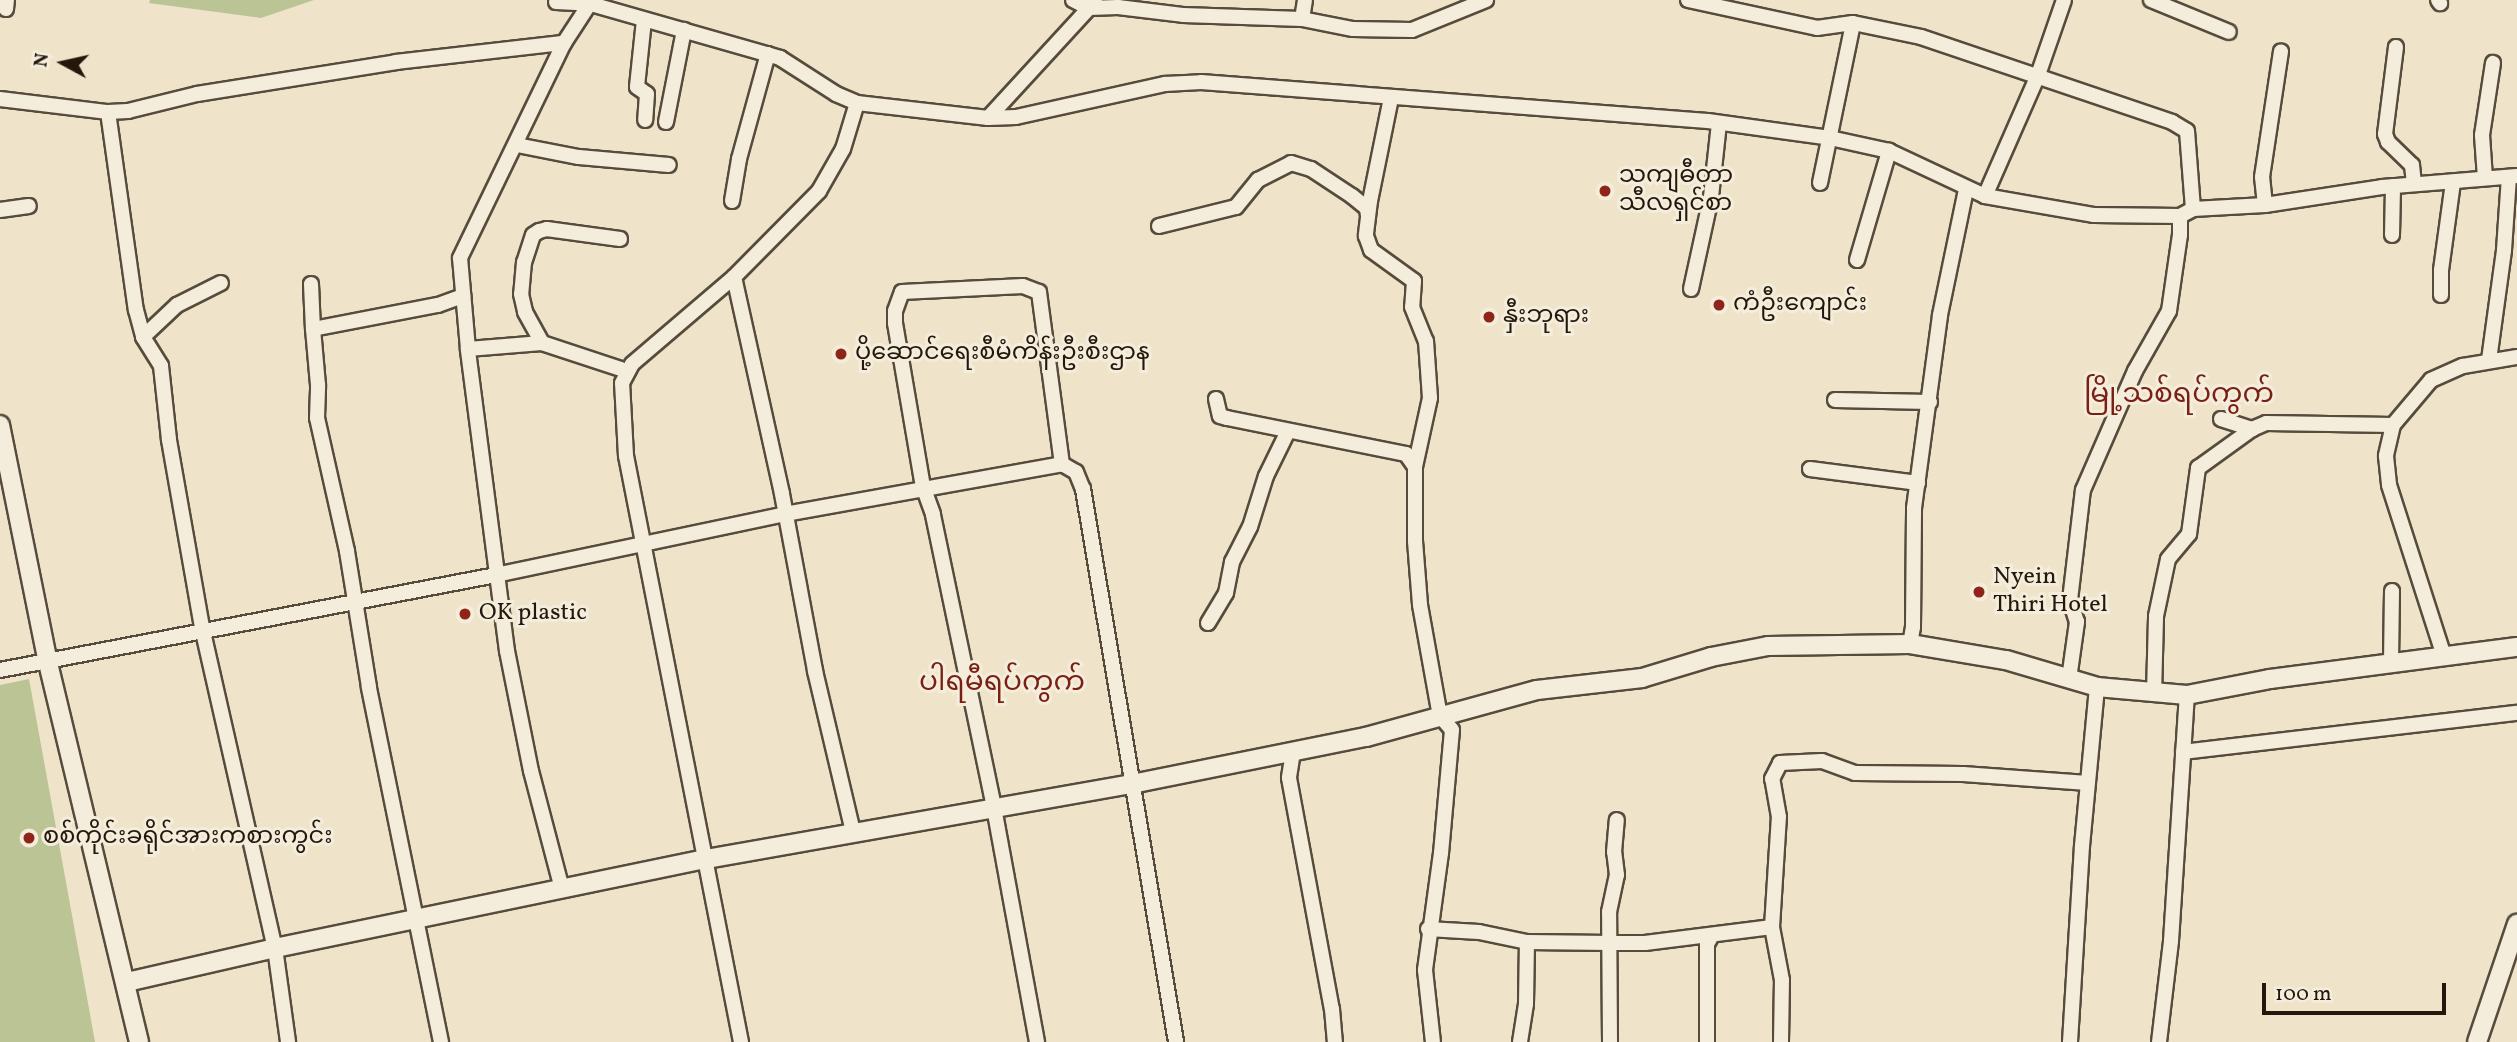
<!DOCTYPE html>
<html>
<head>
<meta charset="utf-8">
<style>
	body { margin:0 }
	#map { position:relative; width:2517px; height:1042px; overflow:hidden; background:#efe4c9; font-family:Vollkorn,"Noto Sans Myanmar",serif }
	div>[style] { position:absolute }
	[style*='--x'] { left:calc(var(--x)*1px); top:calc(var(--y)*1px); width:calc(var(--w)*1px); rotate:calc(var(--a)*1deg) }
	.green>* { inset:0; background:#bbc495 }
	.roads { filter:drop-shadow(2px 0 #574b3c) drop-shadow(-2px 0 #574b3c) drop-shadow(0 2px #574b3c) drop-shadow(0 -2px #574b3c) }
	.minor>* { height:14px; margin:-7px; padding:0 7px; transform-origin:7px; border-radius:7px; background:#f5eddc }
	.tertiary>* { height:18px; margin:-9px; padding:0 9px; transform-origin:9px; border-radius:9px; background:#f5eddc }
	.dots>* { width:19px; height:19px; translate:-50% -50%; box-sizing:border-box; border:4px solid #f5eddc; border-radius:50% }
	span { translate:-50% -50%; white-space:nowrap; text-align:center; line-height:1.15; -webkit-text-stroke:6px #f5eddc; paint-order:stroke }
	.poi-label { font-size:24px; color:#24180d }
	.left { translate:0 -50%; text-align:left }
	.quarter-label { font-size:28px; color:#7a1f14 }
	.north { position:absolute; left:28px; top:28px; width:70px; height:70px; -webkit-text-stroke:5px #f5eddc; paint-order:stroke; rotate:278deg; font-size:19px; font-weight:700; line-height:28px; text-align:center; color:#24180d }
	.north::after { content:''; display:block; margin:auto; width:24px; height:32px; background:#24180d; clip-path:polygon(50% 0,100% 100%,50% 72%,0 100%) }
	.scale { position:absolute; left:2262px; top:983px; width:184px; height:32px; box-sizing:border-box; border:4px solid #24180d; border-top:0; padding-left:9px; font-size:21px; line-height:24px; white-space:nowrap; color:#24180d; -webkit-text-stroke:5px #f5eddc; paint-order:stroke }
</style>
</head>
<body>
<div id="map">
	<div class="green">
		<i style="clip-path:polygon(150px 0,314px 0,261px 18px,149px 3px)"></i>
		<i style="clip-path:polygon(29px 679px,86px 992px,95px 1042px,0 1042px,0 685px)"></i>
	</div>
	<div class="roads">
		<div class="minor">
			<i style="--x:1073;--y:0;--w:18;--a:27"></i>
			<i style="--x:1089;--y:8;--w:9;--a:-49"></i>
			<i style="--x:1688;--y:0;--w:132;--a:12.2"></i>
			<i style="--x:1817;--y:28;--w:36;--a:-8"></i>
			<i style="--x:1853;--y:23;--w:69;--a:11.6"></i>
			<i style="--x:1921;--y:37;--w:265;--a:18.7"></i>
			<i style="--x:2172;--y:122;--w:17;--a:31"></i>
			<i style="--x:2187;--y:131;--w:78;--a:85.6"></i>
			<i style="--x:2151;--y:0;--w:84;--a:22.3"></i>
			<i style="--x:2438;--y:0;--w:4;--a:56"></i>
			<i style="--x:556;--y:2;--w:35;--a:3"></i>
			<i style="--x:591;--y:4;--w:197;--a:15.9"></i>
			<i style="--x:780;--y:58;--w:67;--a:32.7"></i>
			<i style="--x:836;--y:94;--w:23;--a:23"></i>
			<i style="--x:6;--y:9;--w:9;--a:-84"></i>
			<i style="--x:1302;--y:19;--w:19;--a:-81"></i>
			<i style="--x:644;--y:20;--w:67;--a:96"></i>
			<i style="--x:637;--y:87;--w:12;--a:35"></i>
			<i style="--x:647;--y:94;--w:26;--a:94"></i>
			<i style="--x:2396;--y:47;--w:88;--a:97.2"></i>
			<i style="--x:2385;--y:134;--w:9;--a:69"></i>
			<i style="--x:2388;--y:142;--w:33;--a:44"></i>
			<i style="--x:2412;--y:165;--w:19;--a:84"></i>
			<i style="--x:1391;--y:98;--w:105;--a:101.5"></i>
			<i style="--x:1370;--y:201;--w:35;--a:97"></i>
			<i style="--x:1366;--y:236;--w:15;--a:70"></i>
			<i style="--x:1371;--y:250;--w:53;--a:35.8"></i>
			<i style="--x:1414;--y:281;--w:26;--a:94"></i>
			<i style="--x:1412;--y:307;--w:37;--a:68"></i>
			<i style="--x:1426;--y:341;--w:57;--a:86"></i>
			<i style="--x:1430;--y:398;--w:71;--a:102.3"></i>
			<i style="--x:1415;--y:467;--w:74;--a:90"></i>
			<i style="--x:1415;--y:541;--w:64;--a:85.5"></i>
			<i style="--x:1420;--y:605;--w:113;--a:79.8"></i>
			<i style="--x:1440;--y:716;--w:18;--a:49"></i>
			<i style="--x:1452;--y:730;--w:123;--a:95.1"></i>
			<i style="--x:1441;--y:853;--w:118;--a:97.8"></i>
			<i style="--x:1425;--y:970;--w:72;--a:83.7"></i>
			<i style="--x:0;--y:99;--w:109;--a:6.9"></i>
			<i style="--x:108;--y:112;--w:20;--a:-3"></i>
			<i style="--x:128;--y:111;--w:71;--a:-13.8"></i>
			<i style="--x:197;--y:94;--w:202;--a:-9.1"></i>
			<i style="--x:396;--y:62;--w:169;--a:-6.5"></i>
			<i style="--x:108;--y:112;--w:200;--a:82"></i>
			<i style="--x:136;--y:310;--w:28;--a:75"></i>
			<i style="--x:143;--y:337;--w:34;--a:58"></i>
			<i style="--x:161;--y:366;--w:74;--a:83.8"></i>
			<i style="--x:169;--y:440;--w:195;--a:80"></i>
			<i style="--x:203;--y:632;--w:324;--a:77.2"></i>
			<i style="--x:275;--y:948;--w:95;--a:82.1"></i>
			<i style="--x:988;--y:118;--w:149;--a:-47.4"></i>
			<i style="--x:1089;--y:8;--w:29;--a:-2"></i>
			<i style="--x:1118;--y:7;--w:65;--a:7"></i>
			<i style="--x:1183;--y:15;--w:119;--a:1.9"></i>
			<i style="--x:1302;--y:19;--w:52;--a:11.1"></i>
			<i style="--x:1353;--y:29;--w:59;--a:1"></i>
			<i style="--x:1412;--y:30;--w:80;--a:-22.1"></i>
			<i style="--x:666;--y:122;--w:94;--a:-78.9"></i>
			<i style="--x:517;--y:145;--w:63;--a:11"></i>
			<i style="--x:579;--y:157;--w:90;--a:5.1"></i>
			<i style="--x:2485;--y:178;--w:43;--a:-94"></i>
			<i style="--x:2482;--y:135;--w:73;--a:-81.3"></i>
			<i style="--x:1820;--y:183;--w:163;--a:-78.3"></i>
			<i style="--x:1985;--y:196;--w:132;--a:-66.3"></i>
			<i style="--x:2038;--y:75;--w:79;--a:-70.9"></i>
			<i style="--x:732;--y:201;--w:43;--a:-80.5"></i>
			<i style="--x:739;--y:159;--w:109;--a:-74.6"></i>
			<i style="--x:2265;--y:205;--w:28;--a:-96"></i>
			<i style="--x:2262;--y:177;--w:127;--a:-81.4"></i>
			<i style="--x:0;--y:210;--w:29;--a:-8"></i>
			<i style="--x:1159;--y:226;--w:79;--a:-13.9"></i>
			<i style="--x:1236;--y:207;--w:35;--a:-51"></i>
			<i style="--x:1258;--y:180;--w:37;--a:-27"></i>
			<i style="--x:1291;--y:163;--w:21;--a:17"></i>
			<i style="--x:1311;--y:169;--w:49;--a:33.4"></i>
			<i style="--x:1352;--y:196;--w:19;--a:39"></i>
			<i style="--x:1367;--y:208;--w:8;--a:83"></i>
			<i style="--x:2392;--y:235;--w:49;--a:-88.8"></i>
			<i style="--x:620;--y:239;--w:74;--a:-172.2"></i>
			<i style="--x:547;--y:229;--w:8;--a:166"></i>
			<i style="--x:539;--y:231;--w:7;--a:146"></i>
			<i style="--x:533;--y:235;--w:28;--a:108"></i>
			<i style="--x:524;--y:262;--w:32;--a:95"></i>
			<i style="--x:521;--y:294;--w:18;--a:77"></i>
			<i style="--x:525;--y:312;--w:35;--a:61"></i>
			<i style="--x:542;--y:343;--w:89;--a:18.2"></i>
			<i style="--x:1857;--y:260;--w:114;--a:-73.6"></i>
			<i style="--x:734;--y:277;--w:222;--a:77.5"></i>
			<i style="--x:782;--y:494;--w:180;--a:79.4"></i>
			<i style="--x:815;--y:671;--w:165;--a:76.7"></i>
			<i style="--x:311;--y:284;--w:45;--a:87.5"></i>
			<i style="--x:1691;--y:289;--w:94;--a:-77.7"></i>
			<i style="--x:1711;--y:197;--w:74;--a:-83.8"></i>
			<i style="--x:2441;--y:295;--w:25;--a:-90"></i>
			<i style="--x:2441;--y:270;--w:89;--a:-82.2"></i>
			<i style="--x:143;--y:337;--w:47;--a:-43.3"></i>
			<i style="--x:177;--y:305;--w:49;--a:-26.6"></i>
			<i style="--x:468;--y:349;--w:74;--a:-4.6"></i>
			<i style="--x:2489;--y:360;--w:111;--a:-82.2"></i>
			<i style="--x:2504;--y:250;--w:73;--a:-86.1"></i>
			<i style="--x:1216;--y:399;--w:17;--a:77"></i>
			<i style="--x:1220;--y:416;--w:7;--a:16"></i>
			<i style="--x:1227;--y:418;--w:183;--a:11.4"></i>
			<i style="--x:1406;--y:454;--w:16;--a:55"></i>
			<i style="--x:1835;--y:400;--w:95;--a:1.2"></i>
			<i style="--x:2221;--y:419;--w:33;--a:18"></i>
			<i style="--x:2393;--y:425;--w:32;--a:103"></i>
			<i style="--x:2386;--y:456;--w:29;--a:84"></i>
			<i style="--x:2389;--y:485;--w:180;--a:72.2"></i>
			<i style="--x:1810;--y:469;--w:109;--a:7.4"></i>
			<i style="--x:1208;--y:623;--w:35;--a:-59"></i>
			<i style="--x:1226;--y:593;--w:32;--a:-79"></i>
			<i style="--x:1232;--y:562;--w:39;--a:-63"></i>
			<i style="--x:1250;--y:527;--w:53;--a:-72.6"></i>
			<i style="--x:1266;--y:476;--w:50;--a:-63.9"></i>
			<i style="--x:1910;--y:644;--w:17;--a:-80"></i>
			<i style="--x:1913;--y:627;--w:119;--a:-89.5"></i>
			<i style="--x:1914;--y:508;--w:195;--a:-82.3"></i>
			<i style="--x:1940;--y:315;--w:128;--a:-78.3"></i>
			<i style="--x:2391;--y:663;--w:72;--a:-89.2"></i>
			<i style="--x:0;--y:670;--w:505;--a:-10.84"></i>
			<i style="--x:496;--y:575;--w:295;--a:-11.9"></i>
			<i style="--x:785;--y:514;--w:281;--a:-10.2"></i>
			<i style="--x:1062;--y:464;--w:16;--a:30"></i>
			<i style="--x:1076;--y:472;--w:18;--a:68"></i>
			<i style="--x:1083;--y:489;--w:561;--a:80.45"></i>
			<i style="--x:2069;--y:679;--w:58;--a:-82"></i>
			<i style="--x:2077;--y:622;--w:23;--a:-108"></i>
			<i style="--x:2070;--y:600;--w:111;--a:-83.3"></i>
			<i style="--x:2083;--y:490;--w:130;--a:-66.4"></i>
			<i style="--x:2135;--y:371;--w:69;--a:-60.5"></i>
			<i style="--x:2169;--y:311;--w:77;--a:-81.8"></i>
			<i style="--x:2180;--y:235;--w:19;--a:-90"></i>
			<i style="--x:2154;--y:694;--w:78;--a:-88.5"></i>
			<i style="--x:2156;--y:616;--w:58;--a:-78.1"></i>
			<i style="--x:2168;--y:559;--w:33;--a:-50"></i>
			<i style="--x:2189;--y:534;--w:67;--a:-82.2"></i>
			<i style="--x:2198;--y:468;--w:67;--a:-35.8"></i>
			<i style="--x:2252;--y:429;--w:15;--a:-23"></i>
			<i style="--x:2266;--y:423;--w:127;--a:0.9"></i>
			<i style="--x:2393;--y:425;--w:59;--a:-49.8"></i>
			<i style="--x:2431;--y:380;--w:35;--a:-24"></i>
			<i style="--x:2463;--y:366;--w:55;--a:-9.5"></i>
			<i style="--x:1293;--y:752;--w:26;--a:99"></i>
			<i style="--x:1289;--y:778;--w:235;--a:79.5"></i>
			<i style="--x:1332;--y:1009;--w:33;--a:85"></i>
			<i style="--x:2183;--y:752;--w:336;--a:-6.7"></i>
			<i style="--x:562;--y:889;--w:122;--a:-104.7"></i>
			<i style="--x:531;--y:771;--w:122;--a:-101.3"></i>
			<i style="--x:507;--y:651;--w:305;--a:-97.4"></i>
			<i style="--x:468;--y:349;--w:91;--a:-95"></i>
			<i style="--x:460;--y:258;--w:239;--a:-64.2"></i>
			<i style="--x:564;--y:43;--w:51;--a:-56.9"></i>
			<i style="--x:1428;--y:929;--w:51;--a:3.4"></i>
			<i style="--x:1479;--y:932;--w:49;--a:11.8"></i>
			<i style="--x:1527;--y:942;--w:84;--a:0.7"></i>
			<i style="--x:1611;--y:943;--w:34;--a:0"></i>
			<i style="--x:1645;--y:943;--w:128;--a:-7.2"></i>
			<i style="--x:441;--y:1042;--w:362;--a:-101.5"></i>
			<i style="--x:369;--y:687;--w:138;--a:-99.2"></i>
			<i style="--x:347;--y:551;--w:136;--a:-102.7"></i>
			<i style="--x:317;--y:418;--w:33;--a:-88"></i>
			<i style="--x:318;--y:385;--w:56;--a:-95.1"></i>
			<i style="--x:313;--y:329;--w:127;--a:-10.9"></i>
			<i style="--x:438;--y:305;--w:27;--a:-20"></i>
			<i style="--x:741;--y:1042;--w:597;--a:-101.1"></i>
			<i style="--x:626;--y:456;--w:73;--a:-93.1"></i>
			<i style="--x:622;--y:383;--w:21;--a:-62"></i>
			<i style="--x:632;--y:364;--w:134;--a:-40.5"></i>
			<i style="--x:734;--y:277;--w:121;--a:-45.3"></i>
			<i style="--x:819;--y:191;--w:48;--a:-60.3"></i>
			<i style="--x:843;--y:149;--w:48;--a:-73.1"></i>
			<i style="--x:857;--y:103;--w:132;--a:6.5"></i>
			<i style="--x:988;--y:118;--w:28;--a:-2"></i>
			<i style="--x:1016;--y:117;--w:153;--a:-12.5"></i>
			<i style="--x:1165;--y:84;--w:36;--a:-3"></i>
			<i style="--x:1201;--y:82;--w:508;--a:4.4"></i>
			<i style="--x:1708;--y:121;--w:123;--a:7.9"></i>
			<i style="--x:1830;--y:138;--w:60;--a:12.4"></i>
			<i style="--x:1889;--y:151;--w:106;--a:25.1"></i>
			<i style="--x:1985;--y:196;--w:111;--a:9.9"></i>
			<i style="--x:2094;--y:215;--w:86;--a:0.7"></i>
			<i style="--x:2180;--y:216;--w:15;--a:-28"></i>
			<i style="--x:2193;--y:209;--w:72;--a:-3.2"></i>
			<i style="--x:2265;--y:205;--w:118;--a:-8.7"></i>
			<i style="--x:2382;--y:187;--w:135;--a:-4.7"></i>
			<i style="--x:1037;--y:1042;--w:239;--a:-100.4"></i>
			<i style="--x:994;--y:807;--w:299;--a:-101.8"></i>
			<i style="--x:933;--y:514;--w:29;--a:-110"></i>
			<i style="--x:923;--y:487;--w:166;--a:-99.7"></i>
			<i style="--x:895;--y:323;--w:12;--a:-90"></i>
			<i style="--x:895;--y:311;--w:20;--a:-70"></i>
			<i style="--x:902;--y:292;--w:121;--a:-2.8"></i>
			<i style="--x:1023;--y:286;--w:17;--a:21"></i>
			<i style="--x:1039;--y:292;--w:174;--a:82.4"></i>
			<i style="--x:1520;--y:1042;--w:38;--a:-81"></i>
			<i style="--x:1526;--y:1004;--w:62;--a:-89.1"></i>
			<i style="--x:1610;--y:1042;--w:130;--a:-90.4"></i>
			<i style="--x:1609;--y:912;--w:38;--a:-78"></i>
			<i style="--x:1617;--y:875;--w:23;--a:-97"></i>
			<i style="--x:1614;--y:852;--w:32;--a:-85"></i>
			<i style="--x:1707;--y:1042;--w:98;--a:-90"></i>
			<i style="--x:1707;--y:944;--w:10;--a:-61"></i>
			<i style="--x:1781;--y:1042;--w:62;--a:-89.1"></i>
			<i style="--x:1782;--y:980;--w:54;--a:-100.7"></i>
			<i style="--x:1772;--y:927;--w:110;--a:-86.4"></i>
			<i style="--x:1779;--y:817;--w:39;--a:-100"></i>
			<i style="--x:1772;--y:779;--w:18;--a:-63"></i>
			<i style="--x:1780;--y:763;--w:42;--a:-2.7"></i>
			<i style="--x:1822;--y:761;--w:35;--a:20"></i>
			<i style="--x:1855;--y:773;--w:108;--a:0.5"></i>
			<i style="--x:1963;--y:774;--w:125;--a:4.1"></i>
			<i style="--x:2070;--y:1042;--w:196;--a:-86.5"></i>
			<i style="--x:2082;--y:846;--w:160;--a:-84.6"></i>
			<i style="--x:2159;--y:1042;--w:102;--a:-83.2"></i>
			<i style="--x:2171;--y:941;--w:247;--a:-86.3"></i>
		</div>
		<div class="tertiary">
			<i style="--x:0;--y:425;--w:243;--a:78.6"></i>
			<i style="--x:48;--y:663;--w:390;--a:76.5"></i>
			<i style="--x:127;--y:982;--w:152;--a:-12.9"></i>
			<i style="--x:275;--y:948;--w:440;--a:-11.7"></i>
			<i style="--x:706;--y:859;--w:433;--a:-10"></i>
			<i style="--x:1132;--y:784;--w:239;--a:-11.4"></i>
			<i style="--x:1366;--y:737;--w:177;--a:-15.4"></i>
			<i style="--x:1537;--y:690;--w:106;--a:-6.5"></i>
			<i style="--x:1642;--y:678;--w:72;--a:-16.9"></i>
			<i style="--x:1711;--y:657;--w:58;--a:-10.9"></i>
			<i style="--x:1768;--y:646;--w:142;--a:-0.8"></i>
			<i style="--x:1910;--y:644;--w:97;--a:9.5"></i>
			<i style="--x:2006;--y:660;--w:95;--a:16.5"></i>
			<i style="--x:2097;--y:687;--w:90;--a:5.1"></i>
			<i style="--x:2187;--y:695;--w:85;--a:-10.9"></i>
			<i style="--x:2270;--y:679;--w:249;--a:-7.4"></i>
			<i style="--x:2477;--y:1042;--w:125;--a:-71.3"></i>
		</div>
	</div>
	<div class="dots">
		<i style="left:1605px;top:191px;background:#8f2418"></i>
		<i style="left:1719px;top:305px;background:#8f2418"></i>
		<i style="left:1489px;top:317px;background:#8f2418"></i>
		<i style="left:841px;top:354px;background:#8f2418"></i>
		<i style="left:1979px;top:592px;background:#8f2418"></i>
		<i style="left:465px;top:614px;background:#8f2418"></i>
		<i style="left:29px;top:838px;background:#8f2418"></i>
	</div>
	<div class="poi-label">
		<span class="left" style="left:1619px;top:191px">သကျဓီတာ<br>သီလရှင်စာ</span>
		<span class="left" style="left:1733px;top:305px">ကံဦးကျောင်း</span>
		<span class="left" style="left:1503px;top:317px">နှီးဘုရား</span>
		<span class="left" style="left:855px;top:354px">ပို့ဆောင်ရေးစီမံကိန်းဦးစီးဌာန</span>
		<span class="left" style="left:1993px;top:592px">Nyein<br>Thiri Hotel</span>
		<span class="left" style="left:479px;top:614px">OK plastic</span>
		<span class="left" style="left:43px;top:838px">စစ်ကိုင်းခရိုင်အားကစားကွင်း</span>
	</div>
	<div class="quarter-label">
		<span style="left:2179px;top:395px">မြို့သစ်ရပ်ကွက်</span>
		<span style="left:1002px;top:683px">ပါရမီရပ်ကွက်</span>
	</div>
	<div class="north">N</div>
	<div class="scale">100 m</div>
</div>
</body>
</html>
